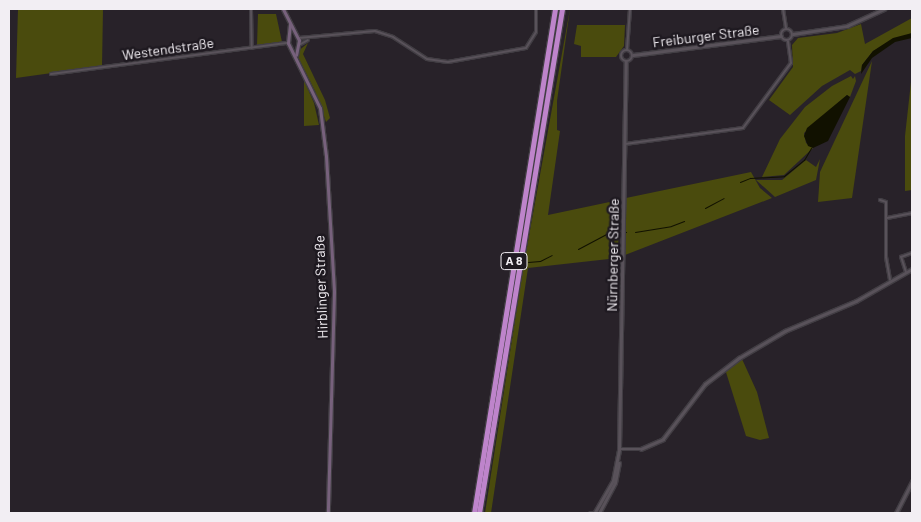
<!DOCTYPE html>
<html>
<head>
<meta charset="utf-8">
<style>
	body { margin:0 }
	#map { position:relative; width:921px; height:522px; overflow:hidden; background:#282229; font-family:Barlow,sans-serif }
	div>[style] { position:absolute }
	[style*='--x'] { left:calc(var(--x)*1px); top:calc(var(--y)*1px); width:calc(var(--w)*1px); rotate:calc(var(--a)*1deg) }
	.green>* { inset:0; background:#4a4b0d }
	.water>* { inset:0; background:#110 }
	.stream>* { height:1px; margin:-0.5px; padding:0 0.5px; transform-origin:0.5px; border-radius:0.5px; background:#110 }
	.roads { filter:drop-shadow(1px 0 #423e44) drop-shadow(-1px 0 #423e44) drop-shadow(0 1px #423e44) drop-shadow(0 -1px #423e44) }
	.minor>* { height:2px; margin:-1px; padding:0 1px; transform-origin:1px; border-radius:1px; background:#59525a }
	.tertiary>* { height:2.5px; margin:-1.25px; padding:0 1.25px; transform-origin:1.25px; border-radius:1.25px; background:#59525a }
	.tertiary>.ring { margin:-1.25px; padding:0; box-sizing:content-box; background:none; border:2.5px solid #59525a; border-radius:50% }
	.secondary>* { height:3px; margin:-1.5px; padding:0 1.5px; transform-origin:1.5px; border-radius:1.5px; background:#77617c }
	.motorway>* { height:5px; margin:-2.5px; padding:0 2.5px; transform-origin:2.5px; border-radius:2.5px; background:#be84cb }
	span { translate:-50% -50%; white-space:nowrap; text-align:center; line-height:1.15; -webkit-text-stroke:5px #1e1920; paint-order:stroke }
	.shield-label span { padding:1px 4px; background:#1e1920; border:1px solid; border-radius:4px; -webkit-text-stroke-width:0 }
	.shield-label { font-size:12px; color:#f2eef3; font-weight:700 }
	.street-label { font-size:14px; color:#f2eef3 }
	.frame { position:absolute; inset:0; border:10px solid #f2eef3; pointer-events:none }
</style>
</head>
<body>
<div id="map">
	<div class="green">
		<i style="clip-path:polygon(18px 9px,103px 9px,102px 66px,16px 78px)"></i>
		<i style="clip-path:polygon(570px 9px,557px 101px,557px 130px,560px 131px,548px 215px,619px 200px,618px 258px,528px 268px,491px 513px,485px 513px,523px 269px)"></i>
		<i style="clip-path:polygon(258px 14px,276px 14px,282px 42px,257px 45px)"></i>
		<i style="clip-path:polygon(912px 18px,912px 33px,873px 51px,862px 65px,861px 71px,855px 74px,850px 70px,822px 86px,790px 115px,769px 100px,793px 67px,792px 45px,798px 38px,837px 33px,861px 24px,865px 44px)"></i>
		<i style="clip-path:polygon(577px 25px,625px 25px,624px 46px,616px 57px,581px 57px,581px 46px,574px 44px)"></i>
		<i style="clip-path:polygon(308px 43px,303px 54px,325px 100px,330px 118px,326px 122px,315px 91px,298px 57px,297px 52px)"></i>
		<i style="clip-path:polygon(872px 61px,852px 198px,818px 202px,820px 172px)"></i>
		<i style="clip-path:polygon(851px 76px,853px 79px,855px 76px,856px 81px,850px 97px,847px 95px,804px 133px,806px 143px,813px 148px,784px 175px,762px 177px,780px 139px,805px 107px,832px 86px)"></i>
		<i style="clip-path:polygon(304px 80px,314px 103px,319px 125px,304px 126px)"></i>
		<i style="clip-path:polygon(911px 82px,912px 190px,905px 191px,905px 136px)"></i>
		<i style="clip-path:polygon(820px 159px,816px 180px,775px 197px,756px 180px,782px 180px,806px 160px,816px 167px)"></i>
		<i style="clip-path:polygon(751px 172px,760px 188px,772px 198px,625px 255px,626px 198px)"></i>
		<i style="clip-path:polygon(742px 359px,757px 392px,769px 438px,760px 440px,746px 436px,725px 369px)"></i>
	</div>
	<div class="water">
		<i style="clip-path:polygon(912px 33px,912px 38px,895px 42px,872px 58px,861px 74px,862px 65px,873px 51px,893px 38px)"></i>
		<i style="clip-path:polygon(847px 95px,850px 97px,828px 141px,813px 148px,808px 146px,804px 136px,807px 128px)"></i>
	</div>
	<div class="stream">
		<i style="--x:740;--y:182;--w:11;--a:-22"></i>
		<i style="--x:750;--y:178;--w:34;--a:-3"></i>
		<i style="--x:784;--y:176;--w:26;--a:-39"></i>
		<i style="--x:804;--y:160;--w:14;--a:-60"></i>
		<i style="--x:705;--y:208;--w:21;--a:-28"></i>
		<i style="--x:618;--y:232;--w:8;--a:0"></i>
		<i style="--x:635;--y:232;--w:36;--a:-9"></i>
		<i style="--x:671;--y:226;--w:14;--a:-21"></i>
		<i style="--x:578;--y:249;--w:32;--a:-28"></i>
		<i style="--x:528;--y:262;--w:12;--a:-5"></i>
		<i style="--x:540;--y:261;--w:13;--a:-27"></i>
	</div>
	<div class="roads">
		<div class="minor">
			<i style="--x:251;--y:9;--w:39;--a:89"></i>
			<i style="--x:783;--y:9;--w:20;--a:81"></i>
			<i style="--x:299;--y:38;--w:76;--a:-5.3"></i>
			<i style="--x:375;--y:31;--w:19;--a:18"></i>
			<i style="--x:393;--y:37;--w:40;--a:32.9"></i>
			<i style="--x:427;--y:59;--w:21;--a:8"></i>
			<i style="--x:448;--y:62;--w:79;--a:-10.2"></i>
			<i style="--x:526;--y:48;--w:19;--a:-58"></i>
			<i style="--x:536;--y:32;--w:23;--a:-90"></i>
			<i style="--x:299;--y:45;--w:10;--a:-29"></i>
			<i style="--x:627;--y:50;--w:41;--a:-85.8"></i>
			<i style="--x:51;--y:74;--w:239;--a:-7.5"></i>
			<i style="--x:625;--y:144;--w:119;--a:-7.7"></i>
			<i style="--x:743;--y:128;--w:81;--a:-53.6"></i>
			<i style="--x:791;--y:63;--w:22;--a:-98"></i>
			<i style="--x:880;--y:200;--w:6;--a:18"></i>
			<i style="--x:886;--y:202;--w:55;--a:90"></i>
			<i style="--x:886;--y:257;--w:23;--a:80"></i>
			<i style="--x:887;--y:218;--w:25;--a:-11"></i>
			<i style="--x:906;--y:272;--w:16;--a:-108"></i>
			<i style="--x:901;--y:257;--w:12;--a:-20"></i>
		</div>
		<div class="tertiary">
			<i class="ring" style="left:781px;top:29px;width:9.5px;height:9.5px"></i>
			<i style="--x:793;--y:34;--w:55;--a:-8.4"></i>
			<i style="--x:847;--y:26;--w:41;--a:-24.7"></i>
			<i class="ring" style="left:621px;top:50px;width:9.5px;height:9.5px"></i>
			<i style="--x:633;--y:55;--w:149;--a:-7.3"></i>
			<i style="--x:619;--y:449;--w:22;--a:0"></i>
			<i style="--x:641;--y:449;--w:24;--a:-24"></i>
			<i style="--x:663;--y:439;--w:69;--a:-52.6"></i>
			<i style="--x:705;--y:384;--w:43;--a:-37.4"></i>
			<i style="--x:739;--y:358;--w:53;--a:-30.4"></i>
			<i style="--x:785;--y:331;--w:77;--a:-22.9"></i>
			<i style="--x:856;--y:301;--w:64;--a:-29.7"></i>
			<i style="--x:595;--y:512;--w:36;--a:-60"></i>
			<i style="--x:613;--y:481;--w:33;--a:-79"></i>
			<i style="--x:619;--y:449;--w:387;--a:-89"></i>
			<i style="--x:599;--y:513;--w:34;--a:-62"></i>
			<i style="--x:615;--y:483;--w:20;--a:-79"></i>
			<i style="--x:896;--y:513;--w:36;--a:-63"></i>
		</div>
		<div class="secondary">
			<i style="--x:283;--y:9;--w:35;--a:63"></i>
			<i style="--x:299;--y:40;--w:15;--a:101"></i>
			<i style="--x:290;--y:24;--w:19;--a:96"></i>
			<i style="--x:288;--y:43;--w:72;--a:63.8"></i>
			<i style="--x:320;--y:108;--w:48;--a:82.9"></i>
			<i style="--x:326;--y:156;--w:136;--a:86.6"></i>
			<i style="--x:334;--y:292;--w:221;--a:91.6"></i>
			<i style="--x:590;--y:513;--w:7;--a:0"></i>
		</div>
		<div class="motorway">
			<i style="--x:474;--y:513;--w:510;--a:-80.87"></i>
			<i style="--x:479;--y:513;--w:511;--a:-80.65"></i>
		</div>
	</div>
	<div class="shield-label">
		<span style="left:514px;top:261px">A 8</span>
	</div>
	<div class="street-label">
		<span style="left:706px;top:36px;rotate:-7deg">Freiburger Straße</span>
		<span style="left:168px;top:49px;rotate:-8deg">Westendstraße</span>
		<span style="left:613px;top:255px;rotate:-89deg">Nürnberger Straße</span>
		<span style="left:321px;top:287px;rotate:-92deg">Hirblinger Straße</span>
	</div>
	<div class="frame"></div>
</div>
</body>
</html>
